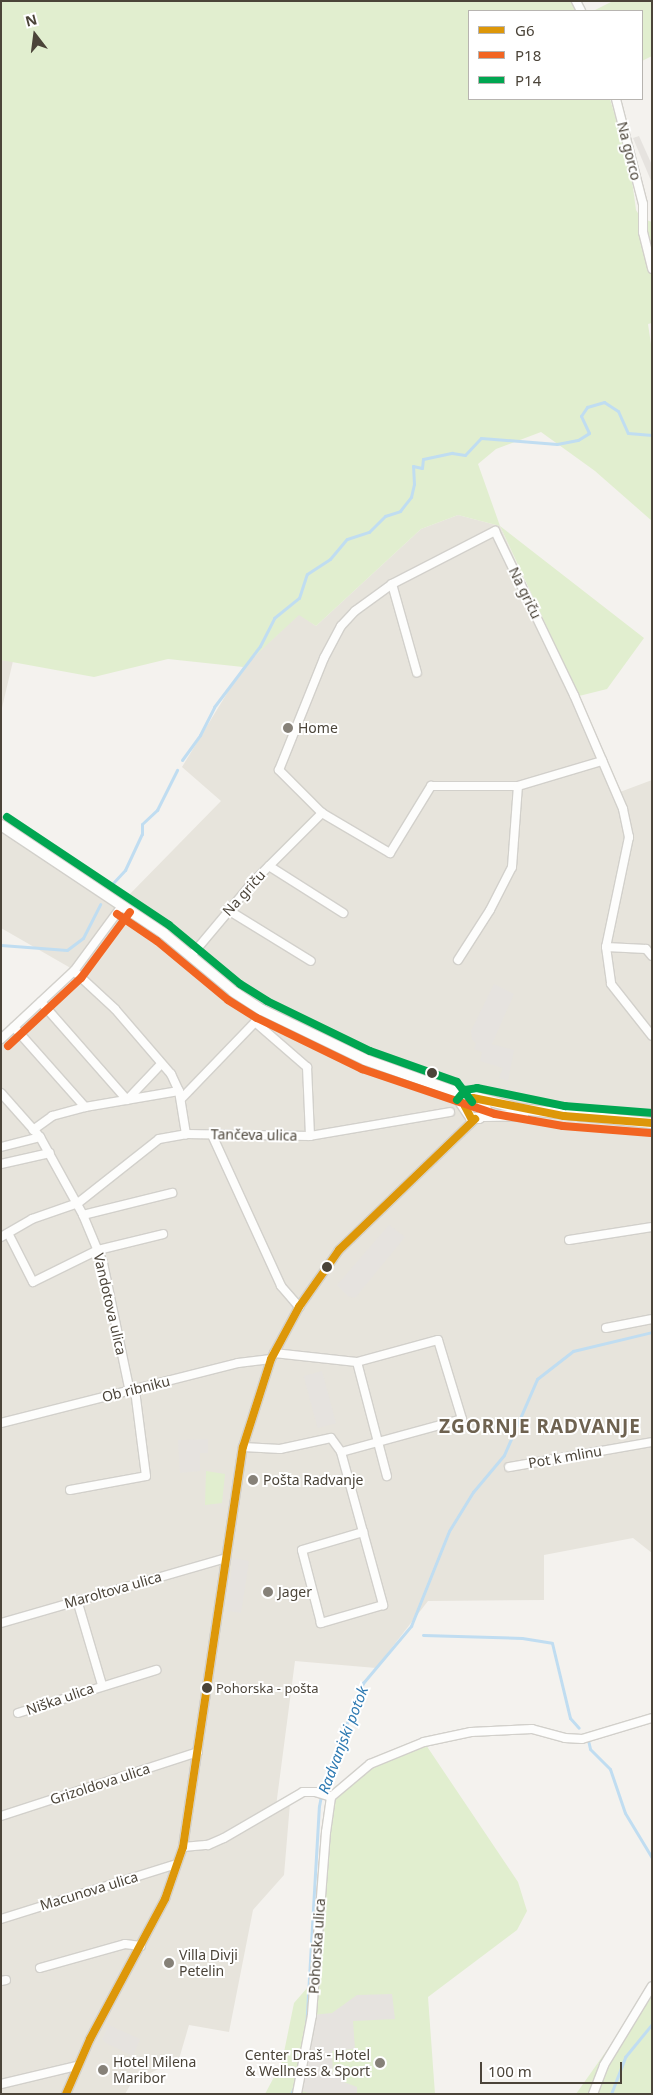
<!DOCTYPE html>
<html>
<head>
<meta charset="utf-8">
<style>
	body { margin:0 }
	#map { position:relative; width:653px; height:2095px; overflow:hidden; background:#f4f2ee; font-family:"Noto Sans",sans-serif }
	div>[style] { position:absolute }
	[style*='--x'] { left:calc(var(--x)*1px); top:calc(var(--y)*1px); width:calc(var(--w)*1px); rotate:calc(var(--a)*1deg) }
	.residential>* { inset:0; background:#e7e4dc }
	.green>* { inset:0; background:#e1eecf }
	.parking>* { inset:0; background:#e6e3df; transform-origin:0 0 }
	.stream>* { height:3px; margin:-1.5px; padding:0 1.5px; transform-origin:1.5px; border-radius:1.5px; background:#c0ddf1 }
	.roads { filter:drop-shadow(1px 0 #d2d0cb) drop-shadow(-1px 0 #d2d0cb) drop-shadow(0 1px #d2d0cb) drop-shadow(0 -1px #d2d0cb) }
	.minor>* { height:8px; margin:-4px; padding:0 4px; transform-origin:4px; border-radius:4px; background:#fdfdfc }
	.tertiary>* { height:10px; margin:-5px; padding:0 5px; transform-origin:5px; border-radius:5px; background:#fdfdfc }
	.bus-1>* { height:8px; margin:-4px; padding:0 4px; transform-origin:4px; border-radius:4px; background:#dd9709 }
	.bus-2>* { height:8px; margin:-4px; padding:0 4px; transform-origin:4px; border-radius:4px; background:#f26522 }
	.bus-3>* { height:8px; margin:-4px; padding:0 4px; transform-origin:4px; border-radius:4px; background:#00a651 }
	.dots>* { width:14px; height:14px; translate:-50% -50%; box-sizing:border-box; border:2px solid #fff; border-radius:50% }
	span { translate:-50% -50%; white-space:nowrap; text-align:center; line-height:1.15; -webkit-text-stroke:4px #fff; paint-order:stroke }
	.bus-label { font-size:13px; color:#4b4439 }
	.left { translate:0 -50%; text-align:left }
	.street-label { font-size:14px; color:#4b4439 }
	.poi-label { font-size:14px; color:#4b4439 }
	.right { translate:-100% -50%; text-align:right }
	.water-label { font-size:15px; color:#2e7ab2; font-style:italic }
	.district-label { font-size:19px; color:#6e6250; font-weight:700; letter-spacing:1px }
	.frame { position:absolute; inset:0; border:2px solid #4b4439; pointer-events:none }
	.legend { position:absolute; left:468px; top:10px; width:175px; height:90px; box-sizing:border-box; background:#fff; border:1px solid #b7b4b0; margin:0; padding:6px 9px; list-style:none; font-size:15px; color:#4b4439 }
	.legend li { display:flex; align-items:center; gap:10px; height:25px }
	.legend b { width:25px; border:1px solid #b7b4b0 }
	.north { position:absolute; left:10px; top:10px; width:50px; height:50px; -webkit-text-stroke:4px #fff; paint-order:stroke; rotate:345deg; font-size:14px; font-weight:700; line-height:20px; text-align:center; color:#4b4439 }
	.north::after { content:''; display:block; margin:auto; width:18px; height:22px; background:#4b4439; clip-path:polygon(50% 0,100% 100%,50% 72%,0 100%) }
	.scale { position:absolute; left:480px; top:2062px; width:142px; height:22px; box-sizing:border-box; border:2px solid #4b4439; border-top:0; padding-left:6px; font-size:15px; line-height:18px; white-space:nowrap; color:#4b4439; -webkit-text-stroke:4px #fff; paint-order:stroke }
</style>
</head>
<body>
<div id="map">
	<div class="residential">
		<i style="clip-path:polygon(458px 515px,500px 526px,620px 792px,652px 780px,652px 1553px,633px 1538px,544px 1555px,544px 1600px,428px 1601px,376px 1668px,295px 1661px,275px 1814px,290px 1803px,284px 1875px,253px 1910px,229px 2032px,189px 2025px,179px 2059px,132px 2082px,125px 2094px,1px 2094px,1px 1038px,81px 974px,1px 928px,1px 815px,126px 898px,221px 801px,182px 767px,243px 667px,299px 614px,316px 626px,421px 529px)"></i>
		<i style="clip-path:polygon(1px 660px,13px 661px,1px 712px)"></i>
	</div>
	<div class="green">
		<i style="clip-path:polygon(1px 1px,571px 1px,575px 11px,469px 11px,469px 99px,610px 99px,630px 166px,636px 210px,641px 218px,652px 222px,652px 323px,648px 324px,652px 351px,652px 521px,595px 471px,541px 432px,496px 449px,478px 464px,500px 526px,644px 638px,607px 689px,579px 696px,500px 526px,458px 515px,421px 529px,316px 626px,299px 615px,243px 667px,168px 659px,94px 677px,1px 660px)"></i>
		<i style="clip-path:polygon(613px 1px,652px 1px,652px 56px,642px 61px,642px 11px,593px 11px)"></i>
		<i style="clip-path:polygon(206px 1471px,225px 1474px,222px 1503px,205px 1505px)"></i>
		<i style="clip-path:polygon(424px 1742px,518px 1882px,527px 1911px,517px 1930px,428px 1997px,435px 2094px,265px 2094px,282px 2062px,294px 2003px,321px 1972px,331px 1797px,370px 1764px)"></i>
		<i style="clip-path:polygon(652px 1986px,652px 2094px,576px 2094px)"></i>
	</div>
	<div class="parking">
		<i style="clip-path:polygon(639px 136px,652px 165px,652px 183px,633px 138px)"></i>
		<i style="clip-path:polygon(494px 984px,514px 994px,492px 1044px,514px 1050px,508px 1081px,499px 1078px,503px 1068px,480px 1061px,482px 1052px,474px 1049px,476px 1044px,472px 1039px,471px 1031px)"></i>
		<i style="clip-path:polygon(389px 1225px,405px 1237px,355px 1298px,348px 1296px,337px 1285px)"></i>
		<i style="left:322px;top:1371px;width:54px;height:19px;rotate:75deg"></i>
		<i style="clip-path:polygon(208px 1439px,208px 1453px,200px 1453px,200px 1471px,180px 1473px,178px 1440px)"></i>
		<i style="clip-path:polygon(233px 1558px,249px 1561px,241px 1613px,229px 1611px,227px 1605px)"></i>
		<i style="clip-path:polygon(392px 1994px,395px 2019px,353px 2021px,355px 2049px,332px 2051px,333px 2075px,342px 2074px,344px 2082px,357px 2087px,357px 2093px,401px 2094px,311px 2094px,299px 2090px,312px 2015px,332px 2013px,357px 1995px)"></i>
		<i style="clip-path:polygon(109px 2025px,140px 2039px,133px 2056px,106px 2043px,102px 2039px)"></i>
	</div>
	<div class="stream">
		<i style="--x:182;--y:760;--w:31;--a:-54"></i>
		<i style="--x:200;--y:735;--w:31;--a:-63"></i>
		<i style="--x:214;--y:707;--w:76;--a:-53"></i>
		<i style="--x:260;--y:646;--w:31;--a:-63"></i>
		<i style="--x:274;--y:618;--w:32;--a:-39"></i>
		<i style="--x:299;--y:598;--w:25;--a:-72"></i>
		<i style="--x:307;--y:574;--w:27;--a:-33"></i>
		<i style="--x:330;--y:559;--w:26;--a:-50"></i>
		<i style="--x:347;--y:539;--w:23;--a:-18"></i>
		<i style="--x:369;--y:532;--w:23;--a:-45"></i>
		<i style="--x:385;--y:516;--w:16;--a:-18"></i>
		<i style="--x:400;--y:511;--w:18;--a:-52"></i>
		<i style="--x:411;--y:497;--w:13;--a:-77"></i>
		<i style="--x:414;--y:484;--w:18;--a:-93"></i>
		<i style="--x:413;--y:466;--w:9;--a:13"></i>
		<i style="--x:422;--y:468;--w:9;--a:-84"></i>
		<i style="--x:423;--y:459;--w:30;--a:-12"></i>
		<i style="--x:452;--y:453;--w:13;--a:9"></i>
		<i style="--x:465;--y:455;--w:23;--a:-47"></i>
		<i style="--x:481;--y:438;--w:76;--a:4.5"></i>
		<i style="--x:557;--y:444;--w:21;--a:-11"></i>
		<i style="--x:578;--y:440;--w:13;--a:-32"></i>
		<i style="--x:589;--y:433;--w:19;--a:-115"></i>
		<i style="--x:581;--y:416;--w:11;--a:-56"></i>
		<i style="--x:587;--y:407;--w:18;--a:-16"></i>
		<i style="--x:604;--y:402;--w:17;--a:33"></i>
		<i style="--x:618;--y:411;--w:24;--a:66"></i>
		<i style="--x:628;--y:433;--w:24;--a:5"></i>
		<i style="--x:113;--y:883;--w:18;--a:-47"></i>
		<i style="--x:125;--y:870;--w:40;--a:-65"></i>
		<i style="--x:142;--y:834;--w:10;--a:-90"></i>
		<i style="--x:142;--y:824;--w:21;--a:-43"></i>
		<i style="--x:157;--y:810;--w:45;--a:-63.4"></i>
		<i style="--x:1;--y:945;--w:66;--a:4.3"></i>
		<i style="--x:67;--y:950;--w:20;--a:-37"></i>
		<i style="--x:83;--y:938;--w:38;--a:-63"></i>
		<i style="--x:423;--y:1635;--w:99;--a:1.7"></i>
		<i style="--x:522;--y:1638;--w:30;--a:9"></i>
		<i style="--x:552;--y:1643;--w:77;--a:76.5"></i>
		<i style="--x:570;--y:1718;--w:13;--a:48"></i>
		<i style="--x:588;--y:1740;--w:9;--a:77"></i>
		<i style="--x:590;--y:1749;--w:28;--a:45"></i>
		<i style="--x:610;--y:1769;--w:46;--a:71.2"></i>
		<i style="--x:625;--y:1813;--w:52;--a:59"></i>
		<i style="--x:306;--y:2030;--w:224;--a:-86.7"></i>
		<i style="--x:319;--y:1806;--w:26;--a:-79"></i>
		<i style="--x:324;--y:1780;--w:105;--a:-68.1"></i>
		<i style="--x:363;--y:1683;--w:75;--a:-49.9"></i>
		<i style="--x:411;--y:1626;--w:102;--a:-68.2"></i>
		<i style="--x:449;--y:1531;--w:46;--a:-58.4"></i>
		<i style="--x:473;--y:1492;--w:48;--a:-50"></i>
		<i style="--x:504;--y:1455;--w:83;--a:-66.5"></i>
		<i style="--x:537;--y:1379;--w:46;--a:-37.9"></i>
		<i style="--x:573;--y:1351;--w:81;--a:-13.5"></i>
		<i style="--x:291;--y:2094;--w:12;--a:-66"></i>
		<i style="--x:611;--y:2094;--w:40;--a:-69"></i>
		<i style="--x:625;--y:2057;--w:43;--a:-50.7"></i>
	</div>
	<div class="roads">
		<div class="minor">
			<i style="--x:576;--y:1;--w:11;--a:63"></i>
			<i style="--x:616;--y:99;--w:108;--a:75.6"></i>
			<i style="--x:643;--y:204;--w:28;--a:90"></i>
			<i style="--x:643;--y:232;--w:38;--a:76"></i>
			<i style="--x:392;--y:584;--w:92;--a:74.3"></i>
			<i style="--x:322;--y:813;--w:79;--a:30.5"></i>
			<i style="--x:390;--y:853;--w:79;--a:-58.5"></i>
			<i style="--x:431;--y:786;--w:87;--a:0"></i>
			<i style="--x:518;--y:786;--w:88;--a:-16.6"></i>
			<i style="--x:269;--y:866;--w:88;--a:32.4"></i>
			<i style="--x:228;--y:910;--w:97;--a:31.6"></i>
			<i style="--x:606;--y:947;--w:40;--a:2.9"></i>
			<i style="--x:646;--y:949;--w:9;--a:49"></i>
			<i style="--x:191;--y:956;--w:97;--a:-50"></i>
			<i style="--x:253;--y:882;--w:98;--a:-45"></i>
			<i style="--x:322;--y:813;--w:61;--a:-135"></i>
			<i style="--x:279;--y:770;--w:121;--a:-68.1"></i>
			<i style="--x:324;--y:658;--w:36;--a:-62"></i>
			<i style="--x:341;--y:626;--w:21;--a:-47"></i>
			<i style="--x:355;--y:611;--w:46;--a:-36.1"></i>
			<i style="--x:392;--y:584;--w:116;--a:-27.2"></i>
			<i style="--x:495;--y:531;--w:182;--a:64.3"></i>
			<i style="--x:574;--y:695;--w:124;--a:66.7"></i>
			<i style="--x:623;--y:809;--w:29;--a:78"></i>
			<i style="--x:629;--y:837;--w:112;--a:101.8"></i>
			<i style="--x:606;--y:947;--w:37;--a:82"></i>
			<i style="--x:611;--y:984;--w:66;--a:51.7"></i>
			<i style="--x:458;--y:960;--w:59;--a:-57.4"></i>
			<i style="--x:490;--y:910;--w:48;--a:-62.9"></i>
			<i style="--x:512;--y:867;--w:81;--a:-85.8"></i>
			<i style="--x:74;--y:971;--w:56;--a:42.8"></i>
			<i style="--x:115;--y:1009;--w:86;--a:49.3"></i>
			<i style="--x:171;--y:1074;--w:19;--a:65"></i>
			<i style="--x:179;--y:1091;--w:44;--a:80.8"></i>
			<i style="--x:41;--y:1002;--w:130;--a:48.7"></i>
			<i style="--x:127;--y:1100;--w:50;--a:-46.6"></i>
			<i style="--x:14;--y:1027;--w:107;--a:48.4"></i>
			<i style="--x:1;--y:1039;--w:100;--a:-43"></i>
			<i style="--x:74;--y:971;--w:81;--a:-53.6"></i>
			<i style="--x:1;--y:1093;--w:59;--a:48.4"></i>
			<i style="--x:40;--y:1137;--w:89;--a:61.1"></i>
			<i style="--x:83;--y:1215;--w:52;--a:67.4"></i>
			<i style="--x:103;--y:1263;--w:132;--a:78.2"></i>
			<i style="--x:181;--y:1099;--w:107;--a:-46.1"></i>
			<i style="--x:255;--y:1022;--w:69;--a:40.9"></i>
			<i style="--x:307;--y:1067;--w:69;--a:87.5"></i>
			<i style="--x:33;--y:1130;--w:24;--a:-36"></i>
			<i style="--x:52;--y:1116;--w:34;--a:-15"></i>
			<i style="--x:85;--y:1107;--w:95;--a:-9.7"></i>
			<i style="--x:212;--y:1135;--w:166;--a:65.4"></i>
			<i style="--x:281;--y:1286;--w:28;--a:49"></i>
			<i style="--x:1;--y:1147;--w:40;--a:-14.4"></i>
			<i style="--x:1;--y:1164;--w:50;--a:-12.7"></i>
			<i style="--x:83;--y:1215;--w:92;--a:-13.9"></i>
			<i style="--x:8;--y:1233;--w:55;--a:63"></i>
			<i style="--x:33;--y:1282;--w:72;--a:-26.2"></i>
			<i style="--x:98;--y:1250;--w:67;--a:-13.8"></i>
			<i style="--x:1;--y:1237;--w:36;--a:-30"></i>
			<i style="--x:32;--y:1219;--w:49;--a:-19.2"></i>
			<i style="--x:78;--y:1203;--w:103;--a:-38.3"></i>
			<i style="--x:159;--y:1139;--w:27;--a:-10"></i>
			<i style="--x:186;--y:1134;--w:124;--a:0.9"></i>
			<i style="--x:310;--y:1136;--w:142;--a:-9.7"></i>
			<i style="--x:569;--y:1240;--w:84;--a:-8.9"></i>
			<i style="--x:606;--y:1328;--w:47;--a:-11.1"></i>
			<i style="--x:274;--y:1353;--w:83;--a:6.2"></i>
			<i style="--x:357;--y:1362;--w:84;--a:-15.2"></i>
			<i style="--x:438;--y:1340;--w:83;--a:73.1"></i>
			<i style="--x:462;--y:1419;--w:125;--a:164.7"></i>
			<i style="--x:357;--y:1362;--w:118;--a:75.3"></i>
			<i style="--x:1;--y:1423;--w:244;--a:-14.2"></i>
			<i style="--x:238;--y:1363;--w:33;--a:-7"></i>
			<i style="--x:243;--y:1447;--w:37;--a:3"></i>
			<i style="--x:280;--y:1449;--w:52;--a:-12.2"></i>
			<i style="--x:331;--y:1438;--w:17;--a:54"></i>
			<i style="--x:341;--y:1452;--w:159;--a:74.6"></i>
			<i style="--x:383;--y:1605;--w:65;--a:163.8"></i>
			<i style="--x:321;--y:1623;--w:75;--a:-104.6"></i>
			<i style="--x:302;--y:1550;--w:64;--a:-16.4"></i>
			<i style="--x:509;--y:1467;--w:145;--a:-9.9"></i>
			<i style="--x:70;--y:1490;--w:77;--a:-10.4"></i>
			<i style="--x:146;--y:1476;--w:87;--a:-97.3"></i>
			<i style="--x:77;--y:1600;--w:89;--a:73.6"></i>
			<i style="--x:1;--y:1623;--w:234;--a:-16.1"></i>
			<i style="--x:18;--y:1713;--w:145;--a:-17.3"></i>
			<i style="--x:331;--y:1797;--w:51;--a:-40.2"></i>
			<i style="--x:370;--y:1764;--w:58;--a:-22.2"></i>
			<i style="--x:424;--y:1742;--w:48;--a:-12"></i>
			<i style="--x:471;--y:1732;--w:61;--a:-2.8"></i>
			<i style="--x:532;--y:1729;--w:34;--a:15"></i>
			<i style="--x:565;--y:1738;--w:17;--a:3"></i>
			<i style="--x:582;--y:1739;--w:73;--a:-16.7"></i>
			<i style="--x:1;--y:1816;--w:207;--a:-18"></i>
			<i style="--x:183;--y:1847;--w:25;--a:-5"></i>
			<i style="--x:208;--y:1845;--w:17;--a:-24"></i>
			<i style="--x:224;--y:1838;--w:91;--a:-30.2"></i>
			<i style="--x:303;--y:1792;--w:12;--a:0"></i>
			<i style="--x:315;--y:1792;--w:17;--a:17"></i>
			<i style="--x:331;--y:1797;--w:35;--a:98"></i>
			<i style="--x:326;--y:1832;--w:184;--a:94.4"></i>
			<i style="--x:312;--y:2015;--w:80;--a:100.8"></i>
			<i style="--x:1;--y:1919;--w:184;--a:-17.4"></i>
			<i style="--x:40;--y:1968;--w:88;--a:-15.8"></i>
			<i style="--x:125;--y:1944;--w:16;--a:7"></i>
			<i style="--x:1;--y:1981;--w:5;--a:-11"></i>
			<i style="--x:1;--y:2084;--w:77;--a:-13.5"></i>
			<i style="--x:66;--y:2094;--w:60;--a:-66.4"></i>
			<i style="--x:90;--y:2039;--w:159;--a:-61.8"></i>
			<i style="--x:165;--y:1899;--w:55;--a:-70.9"></i>
			<i style="--x:183;--y:1847;--w:404;--a:-81.5"></i>
			<i style="--x:243;--y:1447;--w:92;--a:-72.3"></i>
			<i style="--x:271;--y:1359;--w:59;--a:-61.7"></i>
			<i style="--x:299;--y:1307;--w:70;--a:-54.9"></i>
			<i style="--x:339;--y:1250;--w:189;--a:-43.9"></i>
			<i style="--x:593;--y:2094;--w:31;--a:-69"></i>
			<i style="--x:604;--y:2065;--w:92;--a:-58.7"></i>
		</div>
		<div class="tertiary">
			<i style="--x:1;--y:825;--w:195;--a:33.7"></i>
			<i style="--x:163;--y:933;--w:92;--a:39.7"></i>
			<i style="--x:234;--y:992;--w:33;--a:33"></i>
			<i style="--x:262;--y:1010;--w:115;--a:25.7"></i>
			<i style="--x:366;--y:1060;--w:92;--a:19.6"></i>
			<i style="--x:453;--y:1091;--w:32;--a:56"></i>
			<i style="--x:471;--y:1118;--w:8;--a:0"></i>
			<i style="--x:479;--y:1118;--w:10;--a:-37"></i>
			<i style="--x:487;--y:1112;--w:13;--a:-113"></i>
			<i style="--x:453;--y:1091;--w:69;--a:15"></i>
			<i style="--x:520;--y:1109;--w:133;--a:6.1"></i>
			<i style="--x:484;--y:1116;--w:39;--a:-1"></i>
		</div>
	</div>
	<div class="bus-1">
		<i style="--x:471;--y:1118;--w:13;--a:-117"></i>
		<i style="--x:465;--y:1106;--w:11;--a:-45"></i>
		<i style="--x:473;--y:1098;--w:93;--a:11.2"></i>
		<i style="--x:564;--y:1116;--w:88;--a:4.5"></i>
		<i style="--x:66;--y:2094;--w:60;--a:-66.4"></i>
		<i style="--x:90;--y:2039;--w:159;--a:-61.8"></i>
		<i style="--x:165;--y:1899;--w:55;--a:-70.9"></i>
		<i style="--x:183;--y:1847;--w:404;--a:-81.5"></i>
		<i style="--x:243;--y:1447;--w:92;--a:-72.3"></i>
		<i style="--x:271;--y:1359;--w:59;--a:-61.7"></i>
		<i style="--x:299;--y:1307;--w:70;--a:-54.9"></i>
		<i style="--x:339;--y:1250;--w:189;--a:-43.9"></i>
	</div>
	<div class="bus-2">
		<i style="--x:117;--y:914;--w:48;--a:34"></i>
		<i style="--x:157;--y:941;--w:92;--a:39.7"></i>
		<i style="--x:228;--y:1000;--w:34;--a:32"></i>
		<i style="--x:257;--y:1018;--w:117;--a:25.9"></i>
		<i style="--x:362;--y:1069;--w:140;--a:18.7"></i>
		<i style="--x:495;--y:1114;--w:69;--a:10"></i>
		<i style="--x:563;--y:1126;--w:88;--a:4.5"></i>
		<i style="--x:8;--y:1046;--w:100;--a:-43"></i>
		<i style="--x:81;--y:978;--w:82;--a:-53.4"></i>
	</div>
	<div class="bus-3">
		<i style="--x:7;--y:817;--w:195;--a:33.7"></i>
		<i style="--x:169;--y:925;--w:92;--a:39.7"></i>
		<i style="--x:240;--y:984;--w:32;--a:32"></i>
		<i style="--x:267;--y:1001;--w:114;--a:25.9"></i>
		<i style="--x:370;--y:1051;--w:92;--a:19.6"></i>
		<i style="--x:457;--y:1082;--w:25;--a:53"></i>
		<i style="--x:457;--y:1100;--w:13;--a:-51"></i>
		<i style="--x:465;--y:1090;--w:12;--a:-9"></i>
		<i style="--x:477;--y:1088;--w:90;--a:11.6"></i>
		<i style="--x:565;--y:1106;--w:87;--a:4.6"></i>
	</div>
	<div class="dots">
		<i style="left:288px;top:728px;background:#868178"></i>
		<i style="left:432px;top:1073px;background:#4b4439"></i>
		<i style="left:327px;top:1267px;background:#4b4439"></i>
		<i style="left:253px;top:1480px;background:#868178"></i>
		<i style="left:268px;top:1592px;background:#868178"></i>
		<i style="left:207px;top:1688px;background:#4b4439"></i>
		<i style="left:169px;top:1963px;background:#868178"></i>
		<i style="left:380px;top:2063px;background:#868178"></i>
		<i style="left:103px;top:2070px;background:#868178"></i>
	</div>
	<div class="bus-label">
		<span class="left" style="left:216px;top:1688px">Pohorska - pošta</span>
	</div>
	<div class="street-label">
		<span style="left:629px;top:151px;rotate:76deg">Na gorco</span>
		<span style="left:525px;top:593px;rotate:64deg">Na griču</span>
		<span style="left:244px;top:893px;rotate:-48deg">Na griču</span>
		<span style="left:254px;top:1135px;rotate:1deg">Tančeva ulica</span>
		<span style="left:110px;top:1304px;rotate:77deg">Vandotova ulica</span>
		<span style="left:136px;top:1389px;rotate:-14deg">Ob ribniku</span>
		<span style="left:565px;top:1457px;rotate:-10deg">Pot k mlinu</span>
		<span style="left:113px;top:1590px;rotate:-16deg">Maroltova ulica</span>
		<span style="left:60px;top:1699px;rotate:-19deg">Niška ulica</span>
		<span style="left:100px;top:1784px;rotate:-18deg">Grizoldova ulica</span>
		<span style="left:89px;top:1891px;rotate:-17deg">Macunova ulica</span>
		<span style="left:317px;top:1946px;rotate:-86deg">Pohorska ulica</span>
	</div>
	<div class="poi-label">
		<span class="left" style="left:298px;top:728px">Home</span>
		<span class="left" style="left:263px;top:1480px">Pošta Radvanje</span>
		<span class="left" style="left:278px;top:1592px">Jager</span>
		<span class="left" style="left:179px;top:1963px">Villa Divji<br>Petelin</span>
		<span class="right" style="left:370px;top:2063px">Center Draš - Hotel<br>&amp; Wellness &amp; Sport</span>
		<span class="left" style="left:113px;top:2070px">Hotel Milena<br>Maribor</span>
	</div>
	<div class="water-label">
		<span style="left:343px;top:1740px;rotate:-69deg">Radvanjski potok</span>
	</div>
	<div class="district-label">
		<span style="left:540px;top:1427px">ZGORNJE RADVANJE</span>
	</div>
	<div class="frame"></div>
	<ul class="legend">
	<li><b style="height:6px;background:#dd9709"></b>G6</li>
	<li><b style="height:6px;background:#f26522"></b>P18</li>
	<li><b style="height:6px;background:#00a651"></b>P14</li>
	</ul>
	<div class="north">N</div>
	<div class="scale">100 m</div>
</div>
</body>
</html>
